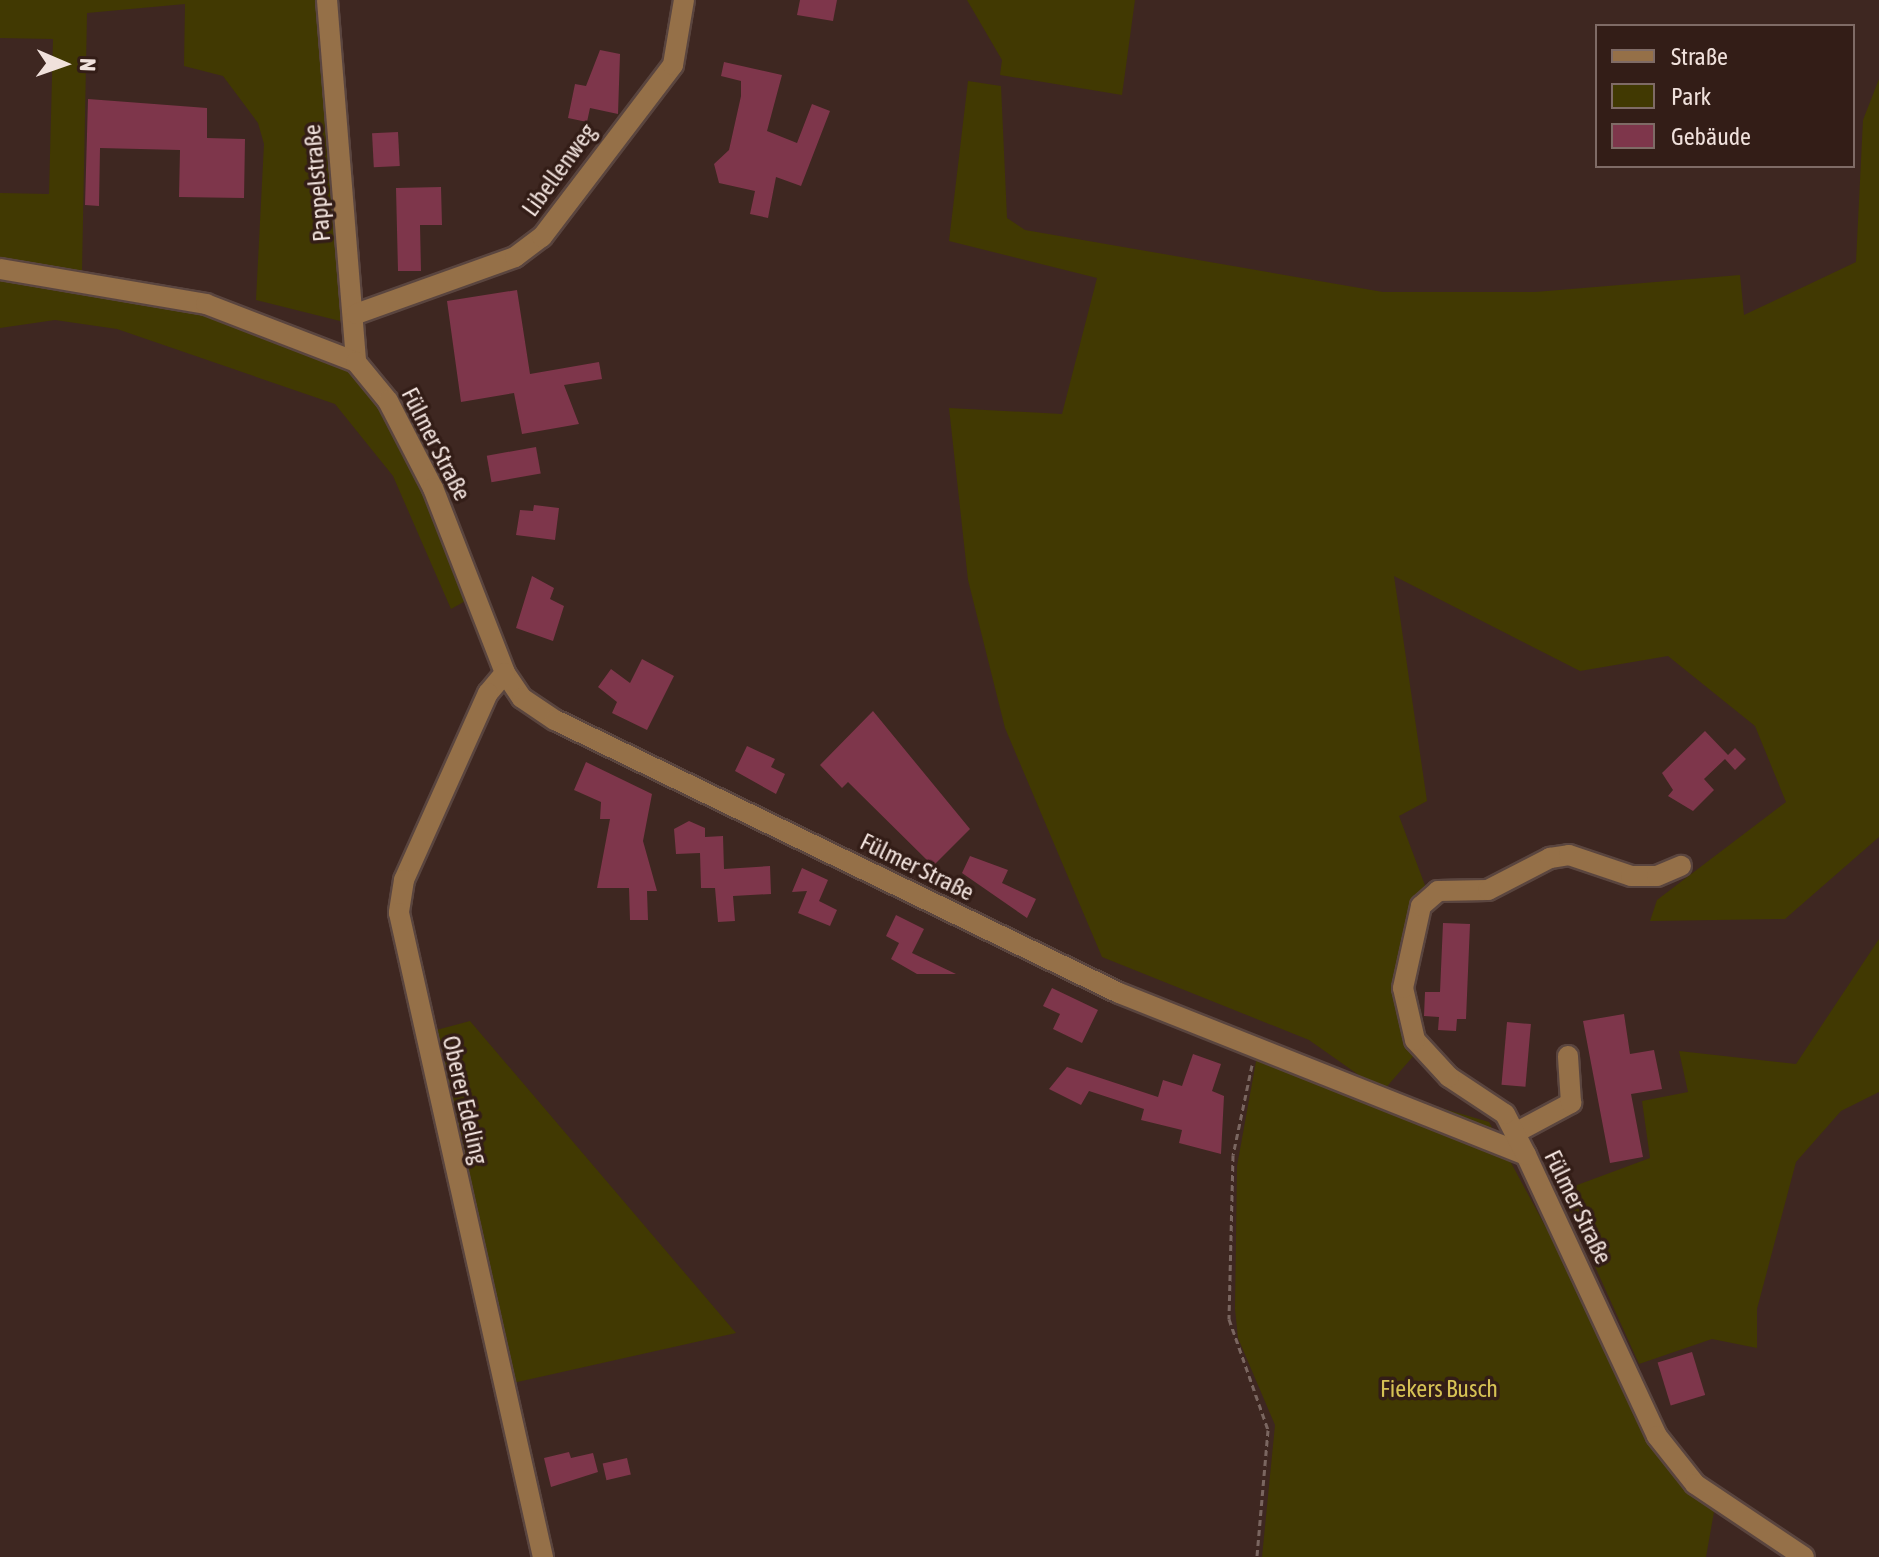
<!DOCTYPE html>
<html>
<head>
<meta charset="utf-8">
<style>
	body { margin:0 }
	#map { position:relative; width:1879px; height:1557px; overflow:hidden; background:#3e2721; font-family:"Asap Condensed",sans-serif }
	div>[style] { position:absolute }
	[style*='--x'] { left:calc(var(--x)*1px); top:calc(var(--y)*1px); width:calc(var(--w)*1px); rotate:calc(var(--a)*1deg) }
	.green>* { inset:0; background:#413902 }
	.building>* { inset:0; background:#7e364b; transform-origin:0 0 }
	.path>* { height:3px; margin-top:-1.5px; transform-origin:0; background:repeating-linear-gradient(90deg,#7a6660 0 6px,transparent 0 10px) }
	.roads { filter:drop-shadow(2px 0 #5a453f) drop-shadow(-2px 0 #5a453f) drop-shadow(0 2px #5a453f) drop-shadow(0 -2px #5a453f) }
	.minor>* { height:20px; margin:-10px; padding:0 10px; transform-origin:10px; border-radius:10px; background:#957048 }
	span { translate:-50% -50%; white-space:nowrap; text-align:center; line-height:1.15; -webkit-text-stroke:7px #331d17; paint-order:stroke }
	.street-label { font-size:24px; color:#f0e1dc }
	.park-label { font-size:24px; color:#d6c254 }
	.legend { position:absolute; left:1595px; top:24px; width:260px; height:144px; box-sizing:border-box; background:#331d17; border:2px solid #7f6b66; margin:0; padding:10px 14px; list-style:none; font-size:24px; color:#f0e1dc }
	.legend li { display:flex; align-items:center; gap:16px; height:40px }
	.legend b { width:40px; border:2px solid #7f6b66 }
	.north { position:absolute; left:24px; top:24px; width:80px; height:80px; -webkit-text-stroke:6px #331d17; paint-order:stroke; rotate:92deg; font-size:22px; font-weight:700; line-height:32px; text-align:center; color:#f0e1dc }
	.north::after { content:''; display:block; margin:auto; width:28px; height:36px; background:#f0e1dc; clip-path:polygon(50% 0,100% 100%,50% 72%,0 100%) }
</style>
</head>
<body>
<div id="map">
	<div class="green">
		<i style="clip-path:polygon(0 0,319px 0,344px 322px,256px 300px,264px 144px,258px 123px,223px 76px,184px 66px,185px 4px,87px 13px,82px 271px,0 265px,0 193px,49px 194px,53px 39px,0 38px)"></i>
		<i style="clip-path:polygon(967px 0,1135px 0,1122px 95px,1000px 75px,1002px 60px)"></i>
		<i style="clip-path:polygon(1879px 79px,1879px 837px,1785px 919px,1650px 921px,1657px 900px,1786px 802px,1755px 726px,1668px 656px,1580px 671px,1394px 576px,1427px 801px,1399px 816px,1426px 888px,1410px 908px,1397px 958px,1398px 1013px,1416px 1053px,1383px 1091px,1489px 1122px,1576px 1283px,1642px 1433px,1675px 1478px,1714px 1512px,1706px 1557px,1262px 1557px,1275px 1425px,1238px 1338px,1235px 1309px,1237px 1166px,1257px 1056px,1380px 1090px,1309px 1040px,1102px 957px,1005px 728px,968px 580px,949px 408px,1062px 414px,1097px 278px,949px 241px,968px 81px,1001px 86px,1007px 218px,1025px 230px,1383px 292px,1535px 292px,1740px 275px,1744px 315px,1856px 262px,1863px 120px)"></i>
		<i style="clip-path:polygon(0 278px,202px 313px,353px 371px,383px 408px,428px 494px,469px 599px,451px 609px,393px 476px,335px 404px,117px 329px,55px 320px,0 328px)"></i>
		<i style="clip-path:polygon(1879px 939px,1879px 1092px,1841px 1111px,1796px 1162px,1757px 1309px,1757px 1348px,1712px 1339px,1639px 1364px,1561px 1191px,1650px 1158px,1642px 1101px,1688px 1092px,1679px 1051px,1796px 1064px)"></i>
		<i style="clip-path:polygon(470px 1021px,736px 1333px,513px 1383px,429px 1032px)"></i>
	</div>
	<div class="building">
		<i style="clip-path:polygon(800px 0,837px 0,833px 21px,797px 15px)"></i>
		<i style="clip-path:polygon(600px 50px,620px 54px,618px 114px,590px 108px,587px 122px,568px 118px,575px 84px,586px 86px)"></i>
		<i style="clip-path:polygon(724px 62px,782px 75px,767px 131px,797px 143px,812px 104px,830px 111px,801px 186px,776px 177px,768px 218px,750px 214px,755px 191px,719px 183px,714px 164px,729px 150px,741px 96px,741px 81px,721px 76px)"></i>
		<i style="clip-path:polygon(88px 99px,207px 108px,207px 138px,245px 139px,244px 198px,179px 197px,180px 150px,100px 148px,99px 206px,85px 205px)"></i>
		<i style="left:398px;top:132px;width:34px;height:26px;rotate:87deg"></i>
		<i style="clip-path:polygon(441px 187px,442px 225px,420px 225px,421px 271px,398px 271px,396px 188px)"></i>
		<i style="clip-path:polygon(517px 290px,530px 374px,599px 362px,602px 379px,564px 385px,579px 424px,522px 434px,514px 393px,461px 402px,447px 301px)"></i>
		<i style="left:536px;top:447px;width:27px;height:50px;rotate:80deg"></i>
		<i style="clip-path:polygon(534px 505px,559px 508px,555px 540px,516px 535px,520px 510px,533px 511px)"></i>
		<i style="clip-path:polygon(532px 576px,554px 588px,550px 599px,564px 606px,553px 641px,516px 628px)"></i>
		<i style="clip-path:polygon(642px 659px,674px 676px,647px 730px,612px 713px,617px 702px,598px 687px,611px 669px,630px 683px)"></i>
		<i style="clip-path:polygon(873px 711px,970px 829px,933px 866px,848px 782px,842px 788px,820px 765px)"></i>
		<i style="clip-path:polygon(1705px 731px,1728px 755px,1735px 748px,1746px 759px,1735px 770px,1725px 759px,1704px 779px,1714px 790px,1693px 811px,1668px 796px,1673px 790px,1662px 773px)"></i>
		<i style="clip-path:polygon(747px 746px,775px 759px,771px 767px,785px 774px,776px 794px,735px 771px)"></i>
		<i style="clip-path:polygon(586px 762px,652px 794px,643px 841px,657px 891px,647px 891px,648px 920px,630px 920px,629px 888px,597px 888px,610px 819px,600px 819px,601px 802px,574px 790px)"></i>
		<i style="clip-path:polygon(689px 821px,705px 828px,705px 837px,723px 836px,724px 869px,770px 866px,771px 894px,733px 896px,735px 921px,718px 922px,715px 888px,701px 888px,700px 853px,676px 854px,674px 829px)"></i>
		<i style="clip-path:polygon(970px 856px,1008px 870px,1002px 883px,1036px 899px,1027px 918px,962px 873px)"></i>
		<i style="clip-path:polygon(802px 868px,828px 880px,819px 901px,837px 910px,830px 926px,798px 913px,807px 891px,792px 892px)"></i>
		<i style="clip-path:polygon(896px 915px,924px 929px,912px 953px,956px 974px,917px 974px,891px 959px,899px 943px,886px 936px)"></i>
		<i style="clip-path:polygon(1443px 923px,1470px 924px,1466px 1019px,1457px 1019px,1456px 1031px,1438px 1030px,1439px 1017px,1424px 1016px,1425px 992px,1440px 992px)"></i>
		<i style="clip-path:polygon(1052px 988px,1098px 1010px,1082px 1043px,1053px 1029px,1060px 1014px,1043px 1006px)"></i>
		<i style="clip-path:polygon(1624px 1014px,1630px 1054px,1654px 1050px,1662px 1089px,1631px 1094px,1643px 1157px,1610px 1163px,1583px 1021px)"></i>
		<i style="left:1507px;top:1022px;width:24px;height:63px;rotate:5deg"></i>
		<i style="clip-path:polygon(1193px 1054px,1221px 1064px,1212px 1091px,1224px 1096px,1221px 1154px,1179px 1143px,1182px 1130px,1141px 1120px,1144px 1109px,1089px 1091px,1081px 1105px,1049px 1089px,1067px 1067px,1158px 1097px,1163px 1080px,1182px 1086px)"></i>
		<i style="left:1692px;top:1352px;width:45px;height:36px;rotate:73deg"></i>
		<i style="clip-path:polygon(569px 1452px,571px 1458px,593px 1453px,598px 1472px,551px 1487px,544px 1458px)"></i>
		<i style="left:627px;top:1458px;width:17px;height:25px;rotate:77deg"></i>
	</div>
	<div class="path">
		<i style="--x:1252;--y:1065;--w:92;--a:101.9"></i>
		<i style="--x:1233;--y:1155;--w:164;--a:91.4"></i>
		<i style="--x:1229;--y:1319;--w:118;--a:70.6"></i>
		<i style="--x:1268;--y:1430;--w:127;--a:95"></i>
	</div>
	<div class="roads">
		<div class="minor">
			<i style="--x:327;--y:0;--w:363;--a:85.4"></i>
			<i style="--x:0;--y:269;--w:209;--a:9.6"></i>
			<i style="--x:206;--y:304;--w:161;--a:21.1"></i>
			<i style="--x:356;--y:362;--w:50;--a:50.6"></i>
			<i style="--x:388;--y:401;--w:98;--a:62.7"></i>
			<i style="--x:433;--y:488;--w:199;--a:68.7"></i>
			<i style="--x:505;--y:673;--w:30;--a:56"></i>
			<i style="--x:522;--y:698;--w:40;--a:34"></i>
			<i style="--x:555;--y:720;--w:627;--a:25.83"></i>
			<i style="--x:1119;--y:993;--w:438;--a:21.7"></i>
			<i style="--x:1526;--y:1155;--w:310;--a:65"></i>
			<i style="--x:1657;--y:1436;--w:61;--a:51.6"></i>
			<i style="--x:1695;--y:1484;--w:131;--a:33.8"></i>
			<i style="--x:356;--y:314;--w:169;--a:-19.7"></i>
			<i style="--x:515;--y:257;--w:34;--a:-37"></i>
			<i style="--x:542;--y:237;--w:216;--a:-52.7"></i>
			<i style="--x:673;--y:65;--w:66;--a:-80.4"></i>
			<i style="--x:505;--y:673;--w:26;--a:130"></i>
			<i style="--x:488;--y:693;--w:205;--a:114.2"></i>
			<i style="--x:404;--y:880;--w:33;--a:99"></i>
			<i style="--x:399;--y:913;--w:660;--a:77.4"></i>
			<i style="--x:1515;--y:1133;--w:64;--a:-28.2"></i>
			<i style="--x:1571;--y:1103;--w:47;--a:-93.7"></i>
			<i style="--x:1526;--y:1155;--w:46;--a:-117.1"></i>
			<i style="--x:1505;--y:1114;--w:67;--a:-146.5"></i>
			<i style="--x:1449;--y:1077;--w:50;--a:-132.6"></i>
			<i style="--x:1415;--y:1040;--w:53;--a:-103"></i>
			<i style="--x:1403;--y:988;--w:84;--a:-77.6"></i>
			<i style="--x:1421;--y:906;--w:23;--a:-41"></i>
			<i style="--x:1438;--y:891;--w:50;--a:-1.1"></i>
			<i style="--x:1488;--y:890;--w:70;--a:-27.3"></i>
			<i style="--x:1550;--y:858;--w:19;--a:-9"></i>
			<i style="--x:1569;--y:855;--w:65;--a:18.7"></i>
			<i style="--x:1631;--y:876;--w:26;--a:0"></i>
			<i style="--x:1657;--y:876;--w:26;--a:-23"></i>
		</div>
	</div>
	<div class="street-label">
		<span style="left:559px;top:170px;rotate:-54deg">Libellenweg</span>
		<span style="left:317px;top:183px;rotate:-95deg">Pappelstraße</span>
		<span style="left:436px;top:444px;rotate:63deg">Fülmer Straße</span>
		<span style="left:917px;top:867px;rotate:26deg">Fülmer Straße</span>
		<span style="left:465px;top:1100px;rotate:77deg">Oberer Edeling</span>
		<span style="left:1578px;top:1207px;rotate:64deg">Fülmer Straße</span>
	</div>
	<div class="park-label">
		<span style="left:1439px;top:1389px">Fiekers Busch</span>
	</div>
	<ul class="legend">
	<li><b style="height:10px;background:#957048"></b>Straße</li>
	<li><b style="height:22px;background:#413902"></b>Park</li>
	<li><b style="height:22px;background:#7e364b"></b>Gebäude</li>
	</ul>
	<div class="north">N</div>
</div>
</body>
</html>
